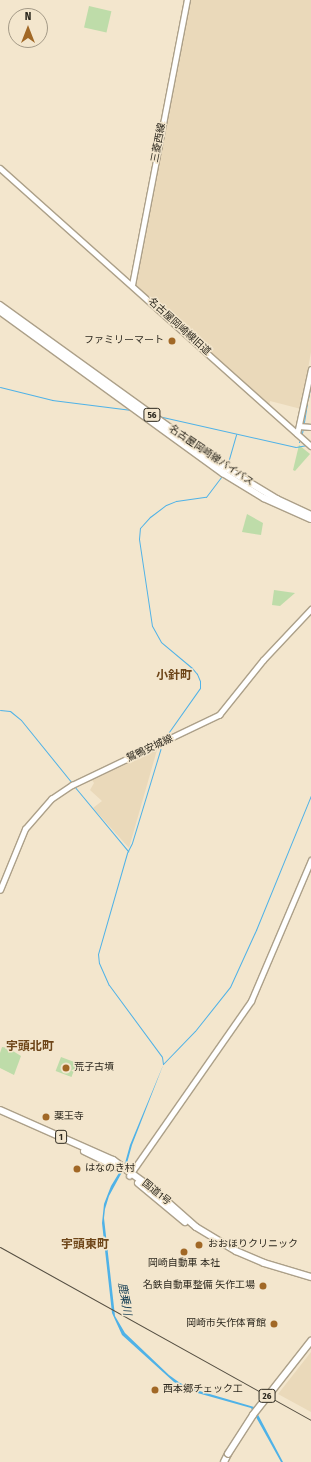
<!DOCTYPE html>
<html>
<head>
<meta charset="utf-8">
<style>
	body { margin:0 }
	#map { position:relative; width:311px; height:1462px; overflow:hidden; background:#f3e6cd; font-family:"Fira Sans Condensed","Noto Sans JP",sans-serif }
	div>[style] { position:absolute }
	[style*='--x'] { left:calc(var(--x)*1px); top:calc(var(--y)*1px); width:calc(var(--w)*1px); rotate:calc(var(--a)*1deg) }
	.built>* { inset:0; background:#ead9ba }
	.green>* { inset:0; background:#bedca9; transform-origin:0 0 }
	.water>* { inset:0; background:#4fb2e7 }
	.stream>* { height:1px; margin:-0.5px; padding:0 0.5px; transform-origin:0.5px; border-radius:0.5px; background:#4fb2e7 }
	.roads { filter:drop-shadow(1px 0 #aca089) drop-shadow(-1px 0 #aca089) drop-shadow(0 1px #aca089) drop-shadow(0 -1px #aca089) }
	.secondary>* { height:4.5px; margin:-2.25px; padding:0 2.25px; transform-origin:2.25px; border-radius:2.25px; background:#fff }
	.primary>* { height:5.5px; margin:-2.75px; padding:0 2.75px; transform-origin:2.75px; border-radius:2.75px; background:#fff }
	.highway>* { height:6px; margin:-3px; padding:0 3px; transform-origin:3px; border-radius:3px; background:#fff }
	.rail>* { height:1px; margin:-0.5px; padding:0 0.5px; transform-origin:0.5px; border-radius:0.5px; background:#554f42 }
	.bridges { filter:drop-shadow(1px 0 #aca089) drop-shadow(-1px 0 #aca089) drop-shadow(0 1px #aca089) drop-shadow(0 -1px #aca089) }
	.primary-bridge>* { height:5.5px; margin:-2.75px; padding:0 2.75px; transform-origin:2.75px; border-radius:2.75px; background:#fff }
	.dots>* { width:11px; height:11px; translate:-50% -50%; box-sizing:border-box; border:2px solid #f3e6cd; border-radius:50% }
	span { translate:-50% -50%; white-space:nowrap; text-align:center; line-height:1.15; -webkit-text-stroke:3px #f3e6cd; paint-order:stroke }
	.shield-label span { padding:1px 3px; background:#f3e6cd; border:1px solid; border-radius:3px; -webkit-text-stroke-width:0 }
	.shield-label { font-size:9px; color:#2d291f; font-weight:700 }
	.street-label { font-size:10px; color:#2d291f }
	.poi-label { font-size:10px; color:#2d291f }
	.right { translate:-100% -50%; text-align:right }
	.left { translate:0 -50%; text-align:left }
	.water-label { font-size:11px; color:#113b52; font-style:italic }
	.quarter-label { font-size:12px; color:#6e4619; font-weight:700 }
	.north { position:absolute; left:8px; top:8px; width:40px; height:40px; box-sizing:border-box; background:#f3e6cd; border:1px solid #a49a87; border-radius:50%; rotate:0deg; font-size:11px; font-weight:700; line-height:16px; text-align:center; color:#2d291f }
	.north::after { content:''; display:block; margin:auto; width:14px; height:18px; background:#a16826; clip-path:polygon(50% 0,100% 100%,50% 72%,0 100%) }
</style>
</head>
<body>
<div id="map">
	<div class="built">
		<i style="clip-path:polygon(190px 0,311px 0,311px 352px,301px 409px,270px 401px,269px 407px,135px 285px)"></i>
		<i style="clip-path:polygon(157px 750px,129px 848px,93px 808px,102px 801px,90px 790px,94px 783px,92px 780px)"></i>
		<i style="clip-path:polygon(311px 1352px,311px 1412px,278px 1394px)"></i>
	</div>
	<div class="green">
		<i style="left:89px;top:6px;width:23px;height:22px;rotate:13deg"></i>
		<i style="clip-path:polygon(299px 445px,310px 454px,295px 471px,293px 470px)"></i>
		<i style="clip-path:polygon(247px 514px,263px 523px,261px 535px,242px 532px)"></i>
		<i style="clip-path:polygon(274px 590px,295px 593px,280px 606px,272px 605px)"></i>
		<i style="clip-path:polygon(2px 1047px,8px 1048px,21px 1056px,14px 1075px,0 1068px,0 1053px)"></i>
		<i style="left:61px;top:1057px;width:17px;height:15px;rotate:21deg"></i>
	</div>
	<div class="water">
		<i style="clip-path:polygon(164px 1063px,132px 1145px,127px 1163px,109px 1196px,105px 1209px,104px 1218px,115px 1316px,125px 1333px,169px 1375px,180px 1383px,196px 1390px,254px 1407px,283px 1462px,281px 1462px,251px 1408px,194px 1392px,174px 1382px,122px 1335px,112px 1313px,102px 1223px,104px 1204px,111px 1186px,125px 1163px,130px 1145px)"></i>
	</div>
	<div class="stream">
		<i style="--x:0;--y:387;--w:54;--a:14"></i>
		<i style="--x:52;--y:400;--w:80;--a:7.2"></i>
		<i style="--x:308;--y:399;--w:17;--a:-80"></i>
		<i style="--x:158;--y:416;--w:141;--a:12.7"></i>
		<i style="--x:296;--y:447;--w:11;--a:-10"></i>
		<i style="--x:304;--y:422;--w:18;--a:-81"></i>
		<i style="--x:302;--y:433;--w:5;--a:-79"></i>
		<i style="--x:299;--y:442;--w:2;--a:-63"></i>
		<i style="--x:227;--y:466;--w:33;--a:-74"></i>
		<i style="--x:0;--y:710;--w:10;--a:6"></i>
		<i style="--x:10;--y:711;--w:14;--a:39"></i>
		<i style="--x:21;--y:720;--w:81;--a:51"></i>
		<i style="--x:164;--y:739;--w:62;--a:-54.8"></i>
		<i style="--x:200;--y:688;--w:7;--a:-90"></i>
		<i style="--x:200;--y:681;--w:8;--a:-113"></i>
		<i style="--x:197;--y:674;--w:8;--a:-130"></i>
		<i style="--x:192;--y:668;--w:40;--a:-140"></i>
		<i style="--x:161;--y:642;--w:18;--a:-119"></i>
		<i style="--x:152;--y:626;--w:88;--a:-98.5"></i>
		<i style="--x:139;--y:539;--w:11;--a:-85"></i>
		<i style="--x:140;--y:528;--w:15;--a:-48"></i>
		<i style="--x:150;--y:517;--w:20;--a:-37"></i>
		<i style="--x:166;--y:505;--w:11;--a:-22"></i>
		<i style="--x:176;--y:501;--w:30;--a:-8"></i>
		<i style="--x:206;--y:497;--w:26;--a:-53"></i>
		<i style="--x:162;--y:744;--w:103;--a:106.9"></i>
		<i style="--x:132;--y:843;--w:11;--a:117"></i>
		<i style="--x:127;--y:853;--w:105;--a:106"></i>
		<i style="--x:98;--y:954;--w:9;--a:84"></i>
		<i style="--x:99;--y:963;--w:24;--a:66"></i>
		<i style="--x:109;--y:985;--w:89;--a:53.6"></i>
		<i style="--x:162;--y:1057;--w:7;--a:82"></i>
		<i style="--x:74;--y:786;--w:85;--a:50.3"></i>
		<i style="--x:163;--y:1064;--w:46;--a:-45.9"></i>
		<i style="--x:195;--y:1031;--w:56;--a:-51.5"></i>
		<i style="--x:230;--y:987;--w:63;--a:-65.5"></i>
		<i style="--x:256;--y:930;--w:146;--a:-67.8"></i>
	</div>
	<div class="roads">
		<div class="secondary">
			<i style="--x:0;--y:168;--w:417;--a:41.8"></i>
			<i style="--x:132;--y:285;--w:290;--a:-79.1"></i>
			<i style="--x:299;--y:426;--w:12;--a:5"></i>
			<i style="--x:297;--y:434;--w:66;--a:-77.8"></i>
			<i style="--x:0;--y:890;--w:66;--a:-67.7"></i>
			<i style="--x:25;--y:829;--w:40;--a:-49"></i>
			<i style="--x:51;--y:799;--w:25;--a:-34"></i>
			<i style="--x:72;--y:785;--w:163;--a:-25.5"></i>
			<i style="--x:219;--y:715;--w:70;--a:-51.3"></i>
			<i style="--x:263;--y:660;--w:70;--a:-46.7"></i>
			<i style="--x:129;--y:1176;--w:213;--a:-55.1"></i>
			<i style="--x:251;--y:1001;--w:153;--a:-66.9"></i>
		</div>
		<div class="primary">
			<i style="--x:0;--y:305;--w:279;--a:35.8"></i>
			<i style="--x:226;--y:468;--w:60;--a:31.3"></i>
			<i style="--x:277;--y:499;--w:38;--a:25"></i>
			<i style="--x:0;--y:311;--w:276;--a:36"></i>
			<i style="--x:223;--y:473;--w:48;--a:31.4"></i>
			<i style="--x:264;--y:498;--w:51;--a:24.1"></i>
			<i style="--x:224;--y:1462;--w:9;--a:-63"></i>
		</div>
		<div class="highway">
			<i style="--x:0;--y:1110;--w:124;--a:23.9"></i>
			<i style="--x:113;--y:1160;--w:49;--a:35.9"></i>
			<i style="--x:153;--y:1189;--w:57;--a:41.5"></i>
			<i style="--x:196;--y:1227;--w:47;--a:31"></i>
			<i style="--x:236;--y:1251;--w:30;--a:23"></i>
			<i style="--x:264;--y:1263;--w:49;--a:16.6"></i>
			<i style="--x:84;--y:1151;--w:39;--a:26"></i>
			<i style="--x:138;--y:1183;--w:61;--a:39.7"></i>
		</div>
	</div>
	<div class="rail">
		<i style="--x:0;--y:1247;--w:356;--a:29.1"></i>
	</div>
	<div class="bridges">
		<div class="primary-bridge">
			<i style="--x:228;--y:1454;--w:46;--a:-57.3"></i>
			<i style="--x:253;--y:1415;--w:94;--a:-51.9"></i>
		</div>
	</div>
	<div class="dots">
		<i style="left:172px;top:341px;background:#a16826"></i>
		<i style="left:66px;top:1068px;background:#a16826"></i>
		<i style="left:46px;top:1117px;background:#a16826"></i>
		<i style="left:77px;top:1169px;background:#a16826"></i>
		<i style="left:199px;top:1245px;background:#a16826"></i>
		<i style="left:184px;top:1252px;background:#a16826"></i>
		<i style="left:263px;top:1286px;background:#a16826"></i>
		<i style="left:274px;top:1324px;background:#a16826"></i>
		<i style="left:155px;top:1390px;background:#a16826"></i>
	</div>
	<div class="shield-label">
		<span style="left:152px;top:415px">56</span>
		<span style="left:61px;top:1137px">1</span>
		<span style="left:267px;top:1396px">26</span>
	</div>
	<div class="street-label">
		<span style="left:159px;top:143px;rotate:-79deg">三菱西線</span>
		<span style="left:179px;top:327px;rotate:42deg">名古屋岡崎線旧道</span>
		<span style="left:211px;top:456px;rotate:34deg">名古屋岡崎線バイパス</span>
		<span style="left:150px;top:749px;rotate:-25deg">鴛鴨安城線</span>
		<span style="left:156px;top:1193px;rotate:39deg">国道1号</span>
	</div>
	<div class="poi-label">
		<span class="right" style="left:164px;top:341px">ファミリーマート</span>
		<span class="left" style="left:74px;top:1068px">荒子古墳</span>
		<span class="left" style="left:54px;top:1117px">薬王寺</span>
		<span class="left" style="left:85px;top:1169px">はなのき村</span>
		<span class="left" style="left:208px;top:1245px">おおほりクリニック</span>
		<span style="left:184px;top:1264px">岡崎自動車 本社</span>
		<span class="right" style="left:255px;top:1286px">名鉄自動車整備 矢作工場</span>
		<span class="right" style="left:266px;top:1324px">岡崎市矢作体育館</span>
		<span class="left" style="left:163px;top:1390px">西本郷チェック工</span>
	</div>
	<div class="water-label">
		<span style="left:124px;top:1299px;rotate:80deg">鹿乗川</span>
	</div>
	<div class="quarter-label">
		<span style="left:174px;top:676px">小針町</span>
		<span style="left:30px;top:1047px">宇頭北町</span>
		<span style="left:85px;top:1245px">宇頭東町</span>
	</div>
	<div class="north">N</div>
</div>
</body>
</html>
